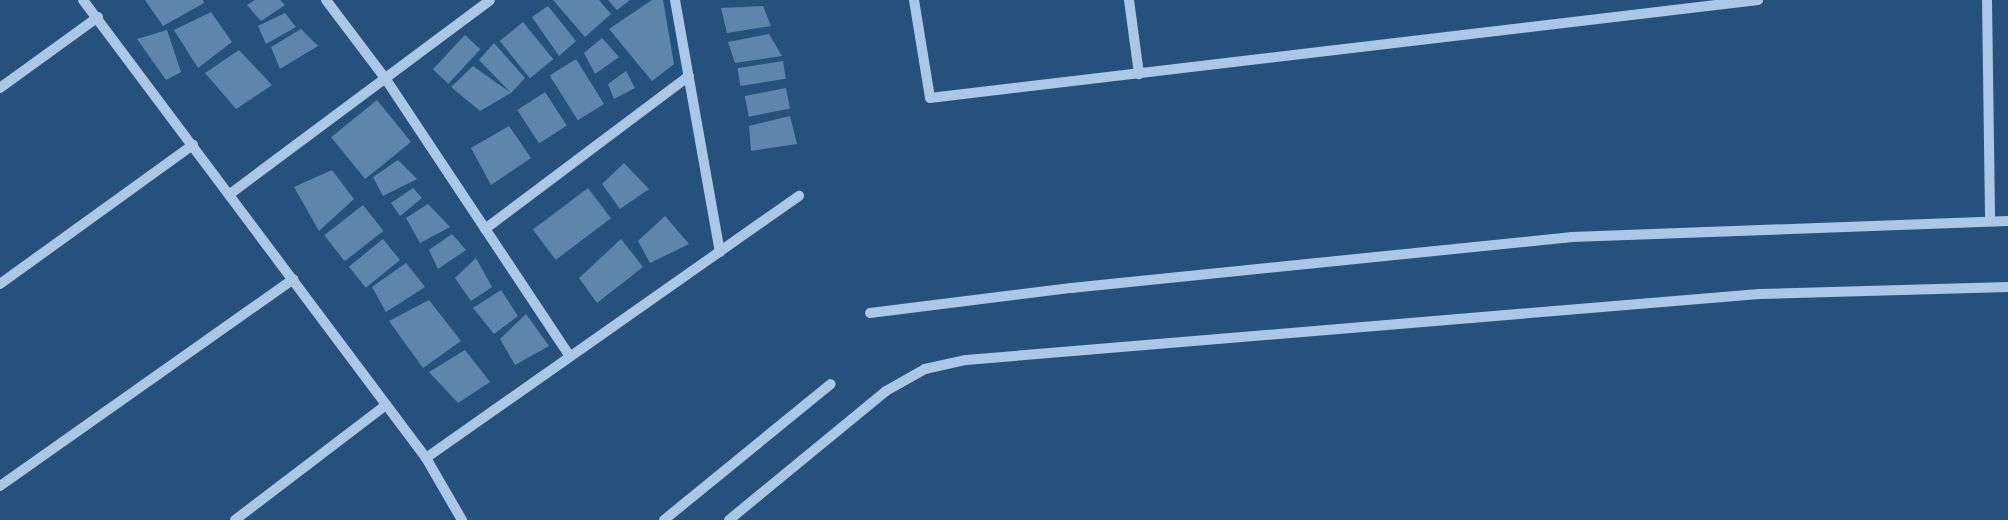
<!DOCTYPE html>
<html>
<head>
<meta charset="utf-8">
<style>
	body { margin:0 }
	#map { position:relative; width:2008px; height:520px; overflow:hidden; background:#26517c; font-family:Inter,sans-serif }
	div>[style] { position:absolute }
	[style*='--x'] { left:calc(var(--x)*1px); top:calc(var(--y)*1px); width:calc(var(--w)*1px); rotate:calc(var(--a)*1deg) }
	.building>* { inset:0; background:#5e86ad; transform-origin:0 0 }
	.minor>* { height:10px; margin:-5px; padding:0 5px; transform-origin:5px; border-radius:5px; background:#aac8e5 }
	span { translate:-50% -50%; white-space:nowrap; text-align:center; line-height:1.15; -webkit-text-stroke:4.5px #26517c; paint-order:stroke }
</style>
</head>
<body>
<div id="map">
	<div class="building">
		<i style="clip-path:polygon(145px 0,203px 0,204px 3px,163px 26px)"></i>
		<i style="clip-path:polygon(255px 0,280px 0,285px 5px,261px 21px,247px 5px)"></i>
		<i style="clip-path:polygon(553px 0,599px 0,611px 14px,585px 37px)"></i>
		<i style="clip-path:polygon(608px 0,630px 0,617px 10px)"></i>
		<i style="clip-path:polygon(652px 0,663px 0,674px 64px,652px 81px,609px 29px)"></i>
		<i style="clip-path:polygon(548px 6px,576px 41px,559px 56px,532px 17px)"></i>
		<i style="clip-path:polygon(763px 6px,771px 26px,727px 33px,721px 8px)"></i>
		<i style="clip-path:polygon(211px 12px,232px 42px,198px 68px,174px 30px)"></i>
		<i style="clip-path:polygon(285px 13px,296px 27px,266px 44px,258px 26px)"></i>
		<i style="left:523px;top:22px;width:48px;height:30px;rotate:51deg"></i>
		<i style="clip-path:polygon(301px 29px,318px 46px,280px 69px,271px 47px)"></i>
		<i style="clip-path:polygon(167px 30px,181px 72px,166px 80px,137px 39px)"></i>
		<i style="clip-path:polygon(769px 34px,782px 56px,735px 63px,728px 42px)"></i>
		<i style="left:465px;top:35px;width:21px;height:47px;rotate:43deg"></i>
		<i style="clip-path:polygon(602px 38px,619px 57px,595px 74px,584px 53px)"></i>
		<i style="clip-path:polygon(494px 43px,525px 78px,511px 93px,480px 111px,451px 87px,473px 66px,511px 93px,479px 60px)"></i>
		<i style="clip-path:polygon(239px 50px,272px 85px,236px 109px,205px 73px)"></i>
		<i style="left:576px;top:59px;width:53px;height:31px;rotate:58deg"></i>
		<i style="left:783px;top:61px;width:18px;height:46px;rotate:81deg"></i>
		<i style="clip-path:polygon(626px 71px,635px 88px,614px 99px,608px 84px)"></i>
		<i style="left:786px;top:88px;width:21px;height:42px;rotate:79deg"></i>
		<i style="left:545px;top:92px;width:40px;height:33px;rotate:57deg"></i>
		<i style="left:377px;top:100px;width:54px;height:59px;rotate:51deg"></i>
		<i style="clip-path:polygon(790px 116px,797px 144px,751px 151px,749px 126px)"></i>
		<i style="clip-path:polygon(509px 126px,531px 158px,491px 185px,471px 148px)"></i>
		<i style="clip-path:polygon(398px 160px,417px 179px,383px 196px,373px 177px)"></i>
		<i style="clip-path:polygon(624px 163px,649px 189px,620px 209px,602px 184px)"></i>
		<i style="clip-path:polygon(332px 170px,354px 199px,319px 231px,294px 187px)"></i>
		<i style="clip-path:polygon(413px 188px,422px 198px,400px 216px,391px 203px)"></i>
		<i style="left:588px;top:188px;width:38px;height:69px;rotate:53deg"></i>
		<i style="clip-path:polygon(428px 204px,450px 227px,420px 243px,406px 218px)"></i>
		<i style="left:363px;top:205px;width:33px;height:49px;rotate:52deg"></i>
		<i style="clip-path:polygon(665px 216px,689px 244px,650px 263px,638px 241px)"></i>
		<i style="clip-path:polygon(452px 234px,466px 250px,438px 269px,429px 250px)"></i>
		<i style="left:383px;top:239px;width:27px;height:44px;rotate:51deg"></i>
		<i style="clip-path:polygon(621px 239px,643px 267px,597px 303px,579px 278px)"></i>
		<i style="clip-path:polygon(476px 258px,492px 287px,471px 301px,455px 278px)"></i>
		<i style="clip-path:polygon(406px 263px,425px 287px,386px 312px,372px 287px)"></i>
		<i style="clip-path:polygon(501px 290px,518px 316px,494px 334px,473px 308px)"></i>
		<i style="clip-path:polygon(429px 300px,461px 341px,423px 368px,389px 321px)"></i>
		<i style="clip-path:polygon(526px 314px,549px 346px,515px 365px,500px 339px)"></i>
		<i style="clip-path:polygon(465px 350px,490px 382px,458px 403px,429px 372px)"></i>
	</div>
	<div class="minor">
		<i style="--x:83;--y:0;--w:572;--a:53.17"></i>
		<i style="--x:426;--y:458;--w:456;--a:-35.1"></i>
		<i style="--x:326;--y:0;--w:98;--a:52.9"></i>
		<i style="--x:385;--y:78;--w:334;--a:56.4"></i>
		<i style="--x:675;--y:0;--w:256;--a:79.9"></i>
		<i style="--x:914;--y:0;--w:99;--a:80.7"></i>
		<i style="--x:930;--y:98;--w:834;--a:-6.75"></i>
		<i style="--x:1129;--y:0;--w:75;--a:82.3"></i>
		<i style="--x:1987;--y:0;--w:221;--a:89.2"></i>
		<i style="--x:0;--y:88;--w:121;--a:-35.9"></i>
		<i style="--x:230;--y:194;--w:324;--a:-36.7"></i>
		<i style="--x:485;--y:229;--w:255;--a:-36.9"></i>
		<i style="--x:0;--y:284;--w:238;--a:-35.8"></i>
		<i style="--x:870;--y:313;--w:203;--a:-7.1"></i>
		<i style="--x:1071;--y:288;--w:504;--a:-5.81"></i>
		<i style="--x:1572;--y:237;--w:436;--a:-2.1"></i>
		<i style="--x:426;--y:458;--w:72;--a:59.9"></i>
		<i style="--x:0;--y:486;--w:359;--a:-35.2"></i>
		<i style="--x:235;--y:520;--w:190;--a:-37.3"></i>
		<i style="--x:664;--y:520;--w:215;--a:-39.2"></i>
		<i style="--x:729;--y:520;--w:203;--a:-39.4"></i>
		<i style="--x:886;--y:391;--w:45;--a:-29.4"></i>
		<i style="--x:925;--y:369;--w:42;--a:-12.4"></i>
		<i style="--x:966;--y:360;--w:796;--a:-4.76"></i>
		<i style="--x:1759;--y:294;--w:249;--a:-1.6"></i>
	</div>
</div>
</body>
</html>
